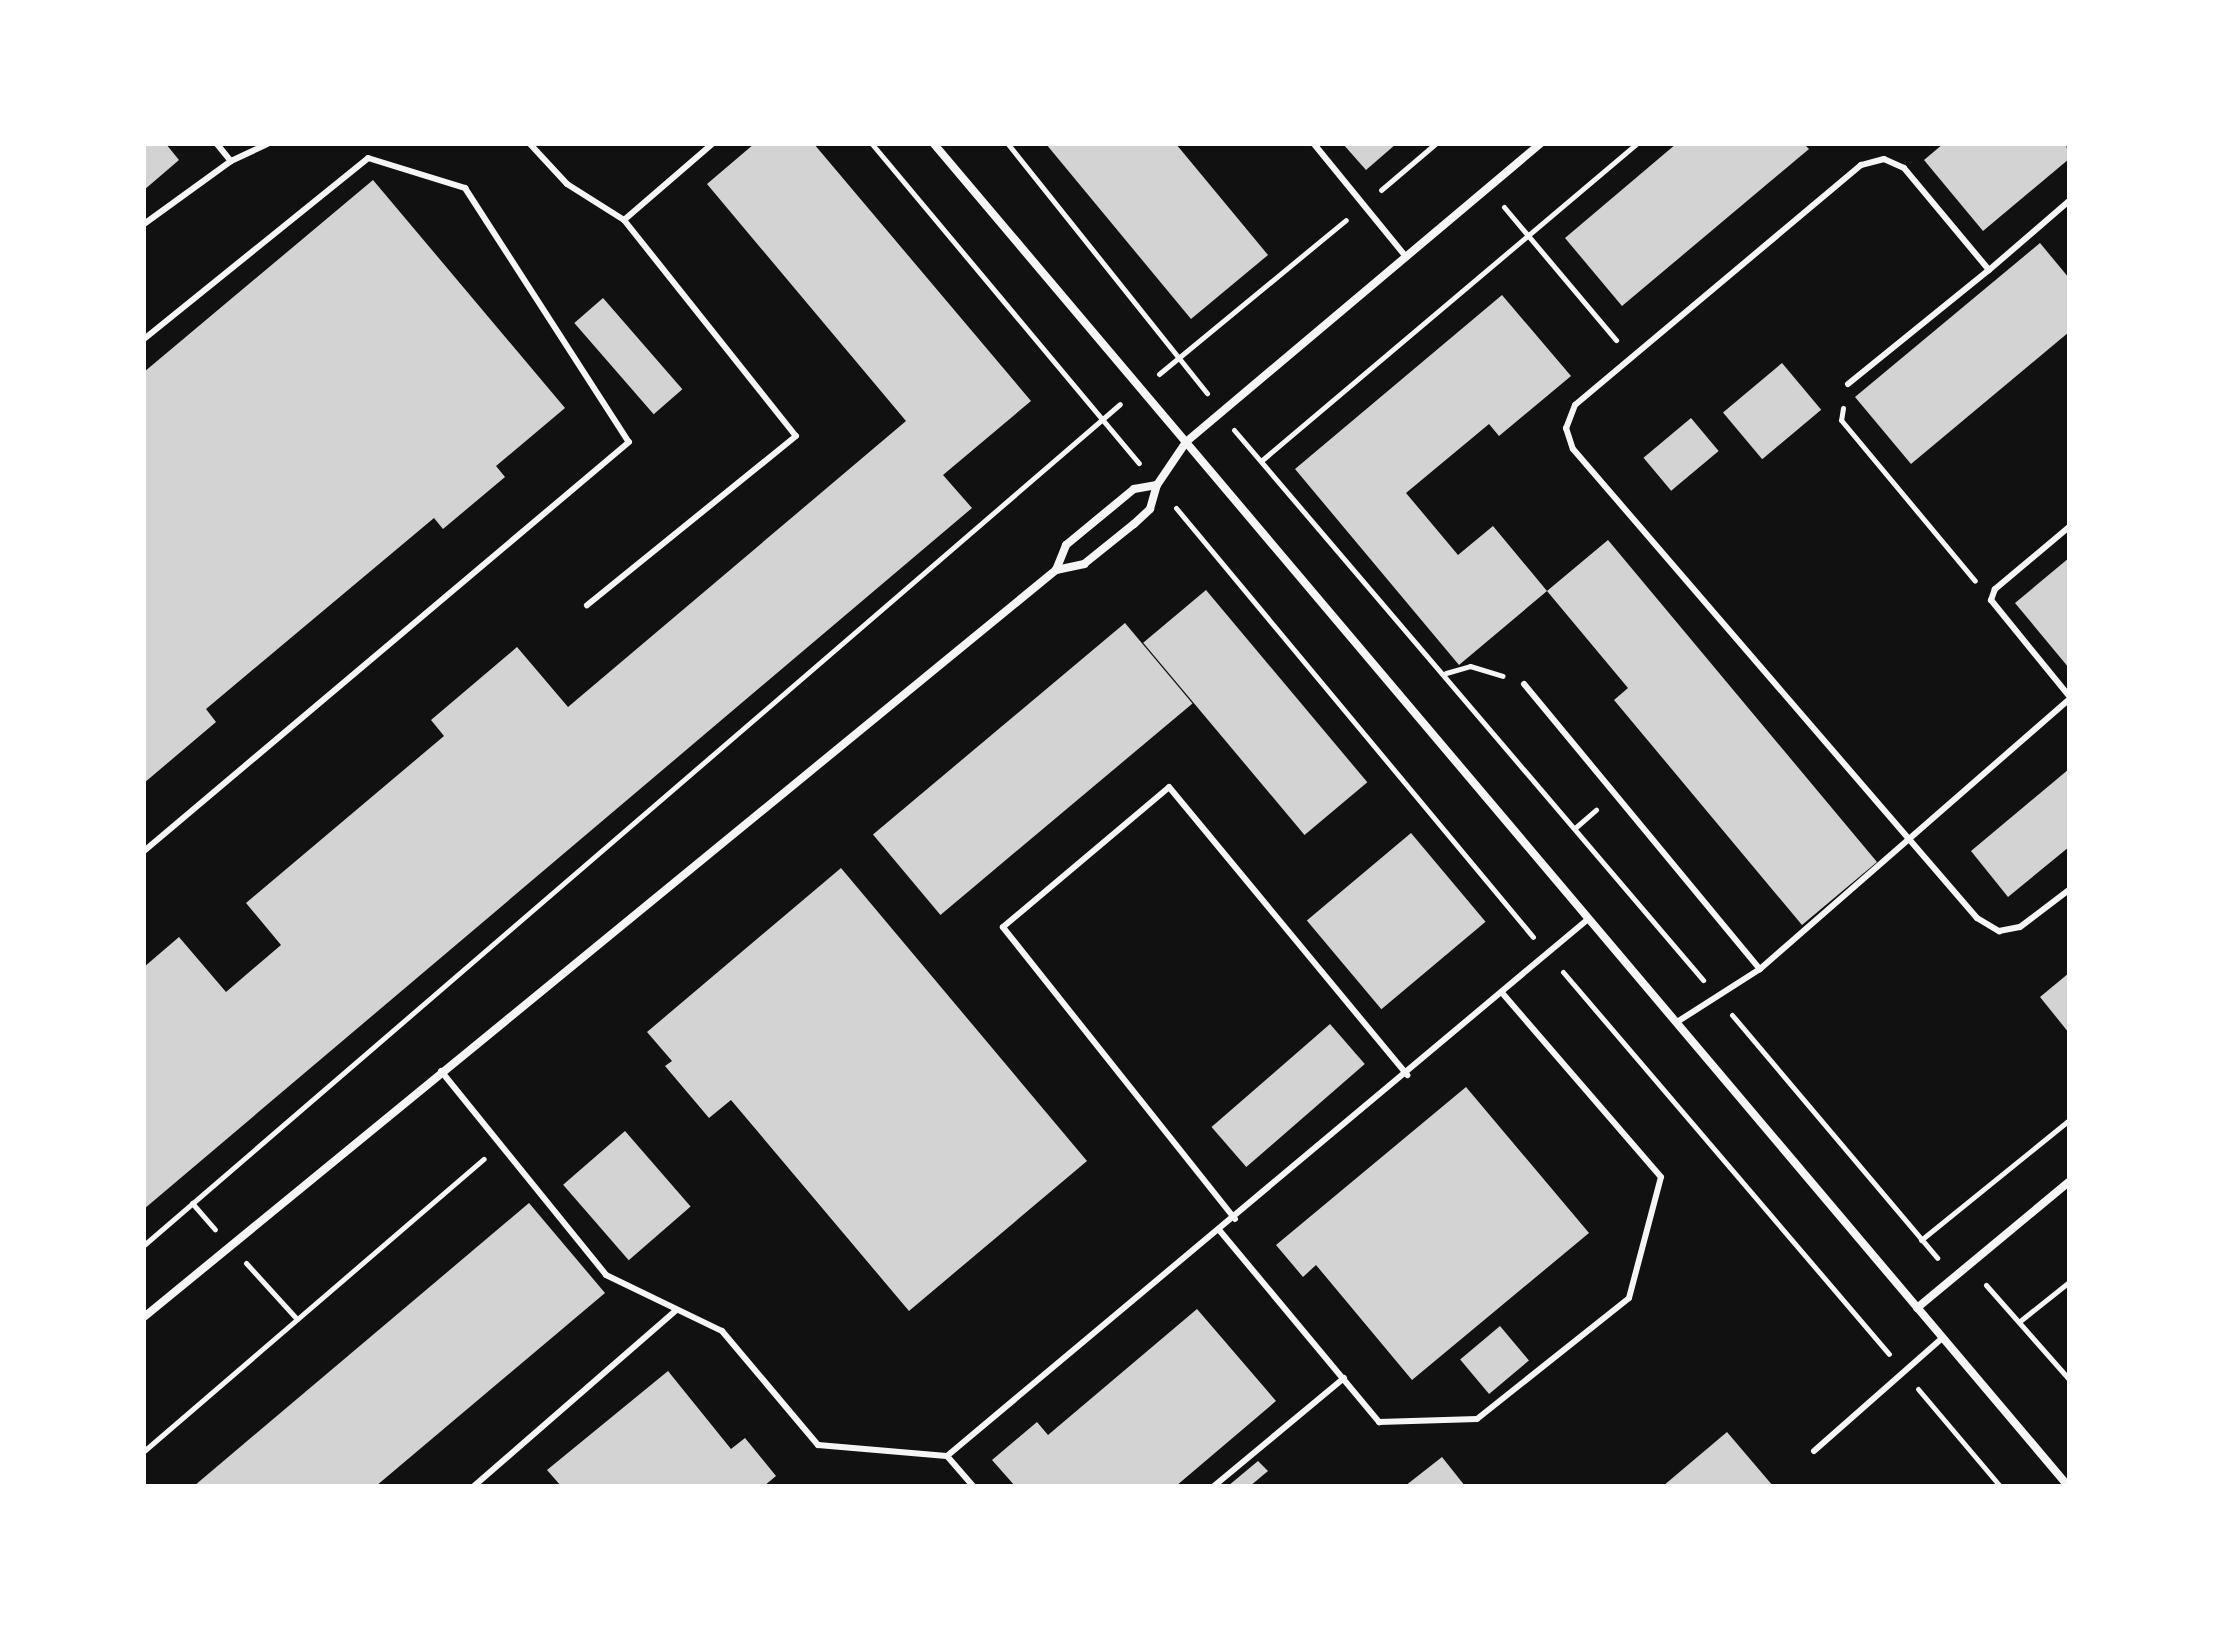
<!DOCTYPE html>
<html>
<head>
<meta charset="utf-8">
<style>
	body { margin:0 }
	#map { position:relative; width:2213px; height:1630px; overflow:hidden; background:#111; font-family:"Noto Sans",sans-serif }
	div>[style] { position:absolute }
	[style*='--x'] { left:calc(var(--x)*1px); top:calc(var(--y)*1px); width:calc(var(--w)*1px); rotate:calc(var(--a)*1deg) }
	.building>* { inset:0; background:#d3d3d3; transform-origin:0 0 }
	.path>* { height:5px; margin:-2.5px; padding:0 2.5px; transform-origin:2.5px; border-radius:2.5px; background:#f5f5f5 }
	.service>* { height:6px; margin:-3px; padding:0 3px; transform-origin:3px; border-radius:3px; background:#f5f5f5 }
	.minor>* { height:8px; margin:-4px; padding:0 4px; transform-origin:4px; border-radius:4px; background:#f5f5f5 }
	span { translate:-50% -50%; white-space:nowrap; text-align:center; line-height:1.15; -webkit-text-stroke:8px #fff; paint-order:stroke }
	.frame { position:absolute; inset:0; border:146px solid #fff; pointer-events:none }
</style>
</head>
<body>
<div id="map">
	<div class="building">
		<i style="clip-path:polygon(144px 144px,166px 144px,179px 160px,144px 190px)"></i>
		<i style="clip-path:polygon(754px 144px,814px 144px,1031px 401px,943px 475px,972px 508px,144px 1209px,144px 967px,179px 937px,226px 992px,281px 945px,246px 903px,444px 736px,431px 720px,517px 647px,568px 707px,906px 421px,707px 184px)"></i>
		<i style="clip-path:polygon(1046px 144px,1176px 144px,1268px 255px,1191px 319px)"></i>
		<i style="clip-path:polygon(1343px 144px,1396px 144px,1366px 170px)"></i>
		<i style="clip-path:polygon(1676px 144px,1804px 144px,1809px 149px,1622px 306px,1565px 238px)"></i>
		<i style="clip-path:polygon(1943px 144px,2066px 144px,2069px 159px,1983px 231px,1924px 160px)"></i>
		<i style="clip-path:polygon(373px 180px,565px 408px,496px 466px,505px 477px,443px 529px,434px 518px,206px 709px,216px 722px,144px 783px,144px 372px)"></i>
		<i style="clip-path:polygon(2040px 243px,2069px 278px,2069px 332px,1911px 464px,1855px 397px)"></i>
		<i style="clip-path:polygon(1502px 295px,1571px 376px,1499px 436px,1489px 424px,1406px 493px,1458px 555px,1493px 526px,1547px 591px,1608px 540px,1877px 862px,1802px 925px,1614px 700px,1628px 688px,1547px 591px,1459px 665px,1295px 469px)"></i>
		<i style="left:603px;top:298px;width:121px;height:38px;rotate:49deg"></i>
		<i style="left:1782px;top:363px;width:61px;height:77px;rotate:50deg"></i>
		<i style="left:1691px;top:418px;width:43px;height:62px;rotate:50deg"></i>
		<i style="clip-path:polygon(2069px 558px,2069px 668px,2015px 603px)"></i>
		<i style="left:1206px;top:590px;width:251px;height:82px;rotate:50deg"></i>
		<i style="left:1125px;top:623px;width:105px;height:329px;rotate:50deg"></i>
		<i style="clip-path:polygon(2069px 769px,2069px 847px,2008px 897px,1971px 851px)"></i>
		<i style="left:1411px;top:833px;width:116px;height:136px;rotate:50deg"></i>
		<i style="clip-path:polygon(841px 868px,1087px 1161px,909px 1311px,731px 1100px,709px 1118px,665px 1066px,672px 1061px,647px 1032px)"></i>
		<i style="clip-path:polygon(2069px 973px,2069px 1033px,2040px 997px)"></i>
		<i style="left:1330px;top:1024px;width:53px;height:157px;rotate:49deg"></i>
		<i style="clip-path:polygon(1466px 1087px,1589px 1233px,1412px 1380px,1316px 1265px,1303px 1277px,1276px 1245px)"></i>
		<i style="left:625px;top:1131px;width:100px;height:82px;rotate:49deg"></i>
		<i style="clip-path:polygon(529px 1203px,605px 1293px,376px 1486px,194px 1486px)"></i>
		<i style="clip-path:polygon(1197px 1309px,1276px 1401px,1176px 1486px,1015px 1486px,992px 1460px,1037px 1422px,1048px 1435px)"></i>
		<i style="left:1500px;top:1326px;width:45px;height:52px;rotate:50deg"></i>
		<i style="clip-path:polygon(668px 1371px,731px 1449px,745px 1438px,776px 1476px,764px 1486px,561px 1486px,547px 1470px)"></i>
		<i style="clip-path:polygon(1727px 1432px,1773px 1486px,1663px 1486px)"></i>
		<i style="clip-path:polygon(1442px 1457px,1465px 1486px,1405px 1486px)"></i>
		<i style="clip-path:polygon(1258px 1461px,1268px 1471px,1250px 1486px,1228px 1486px)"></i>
	</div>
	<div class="path">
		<i style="--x:872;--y:144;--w:416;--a:50.1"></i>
		<i style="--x:1008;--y:144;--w:319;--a:51.4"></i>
		<i style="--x:1381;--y:190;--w:71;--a:-40.4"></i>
		<i style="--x:1504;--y:207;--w:174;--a:49.9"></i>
		<i style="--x:1159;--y:374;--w:242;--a:-39.5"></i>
		<i style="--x:1843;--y:408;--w:12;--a:99"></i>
		<i style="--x:1841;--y:420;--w:209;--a:50.2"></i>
		<i style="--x:1234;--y:430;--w:723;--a:49.54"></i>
		<i style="--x:1261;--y:461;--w:491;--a:-40.2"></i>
		<i style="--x:1176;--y:508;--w:558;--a:50.23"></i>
		<i style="--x:1446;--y:673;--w:25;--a:-16"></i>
		<i style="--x:1470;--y:666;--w:34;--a:17"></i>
		<i style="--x:1575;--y:828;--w:28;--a:-41"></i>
		<i style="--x:1563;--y:972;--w:502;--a:49.52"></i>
		<i style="--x:1732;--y:1015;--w:318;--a:49.8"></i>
		<i style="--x:192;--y:1203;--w:35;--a:49"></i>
		<i style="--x:1921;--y:1240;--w:191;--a:-39"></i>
		<i style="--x:144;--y:1245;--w:1288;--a:-40.75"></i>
		<i style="--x:246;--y:1263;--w:76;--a:47.7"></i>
		<i style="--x:1986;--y:1285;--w:125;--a:48.6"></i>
		<i style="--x:2020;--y:1321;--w:63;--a:-38.5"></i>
		<i style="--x:1918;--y:1389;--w:127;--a:49.8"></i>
		<i style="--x:144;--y:1451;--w:448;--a:-40.7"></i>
	</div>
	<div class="service">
		<i style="--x:217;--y:144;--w:22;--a:51"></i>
		<i style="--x:530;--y:144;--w:54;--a:47.2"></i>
		<i style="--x:567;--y:184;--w:67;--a:32.3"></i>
		<i style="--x:624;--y:220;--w:276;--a:51.5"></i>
		<i style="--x:796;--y:436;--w:269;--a:141"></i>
		<i style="--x:1314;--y:144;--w:146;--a:50.8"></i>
		<i style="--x:2069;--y:201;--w:106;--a:139.2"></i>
		<i style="--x:1989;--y:270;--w:133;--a:-129.8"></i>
		<i style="--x:1904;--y:168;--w:22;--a:-156"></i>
		<i style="--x:1884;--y:159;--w:24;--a:165"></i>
		<i style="--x:1861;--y:165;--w:373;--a:140"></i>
		<i style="--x:1575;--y:405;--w:25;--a:111"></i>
		<i style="--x:1566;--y:428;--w:22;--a:72"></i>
		<i style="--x:1573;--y:449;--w:619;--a:49.26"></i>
		<i style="--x:1977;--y:918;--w:26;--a:31"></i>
		<i style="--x:1999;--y:931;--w:21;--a:-11"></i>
		<i style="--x:2020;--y:927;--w:61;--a:-37.1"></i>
		<i style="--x:624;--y:220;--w:116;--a:-40.8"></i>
		<i style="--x:144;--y:224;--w:107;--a:-35.9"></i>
		<i style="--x:231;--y:161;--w:40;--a:-25"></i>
		<i style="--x:144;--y:339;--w:288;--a:-38.9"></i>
		<i style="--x:368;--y:158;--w:102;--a:17.2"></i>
		<i style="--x:465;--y:188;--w:302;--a:57.2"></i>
		<i style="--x:629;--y:442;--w:634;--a:139.86"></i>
		<i style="--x:1848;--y:384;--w:181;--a:-39"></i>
		<i style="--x:2069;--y:527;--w:97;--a:140"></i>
		<i style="--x:1995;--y:589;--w:12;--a:110"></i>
		<i style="--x:1991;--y:600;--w:124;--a:50.9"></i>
		<i style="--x:1524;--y:684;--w:370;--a:50.4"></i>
		<i style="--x:1677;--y:1022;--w:98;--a:-32.6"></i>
		<i style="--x:1760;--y:969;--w:410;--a:-41.1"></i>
		<i style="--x:441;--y:1071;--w:262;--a:51"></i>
		<i style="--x:606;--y:1275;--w:129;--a:25.8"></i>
		<i style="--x:722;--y:1331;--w:149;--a:49.9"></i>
		<i style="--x:818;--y:1445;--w:129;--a:4.9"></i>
		<i style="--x:947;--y:1456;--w:836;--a:-39.95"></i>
		<i style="--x:1235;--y:1219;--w:373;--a:-128.5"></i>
		<i style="--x:1003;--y:927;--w:217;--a:-40.1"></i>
		<i style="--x:1169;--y:787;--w:374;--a:50.4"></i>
		<i style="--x:1220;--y:1231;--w:249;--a:50.2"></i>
		<i style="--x:1379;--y:1422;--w:98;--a:-1.8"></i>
		<i style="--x:1477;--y:1419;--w:194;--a:-38.5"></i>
		<i style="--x:1629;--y:1298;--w:125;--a:-75.2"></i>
		<i style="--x:1661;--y:1177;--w:243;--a:-130.8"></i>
		<i style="--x:1814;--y:1451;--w:171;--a:-41.4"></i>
		<i style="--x:947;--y:1456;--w:40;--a:49"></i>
		<i style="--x:474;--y:1486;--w:267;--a:-41"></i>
		<i style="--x:1214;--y:1486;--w:169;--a:-39.7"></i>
	</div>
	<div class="minor">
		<i style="--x:934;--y:144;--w:1757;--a:49.8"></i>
		<i style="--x:1056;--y:570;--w:29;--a:-12"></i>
		<i style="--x:1084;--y:564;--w:64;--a:-38.7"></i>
		<i style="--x:1134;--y:524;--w:22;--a:-43"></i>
		<i style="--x:1150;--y:509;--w:25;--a:-74"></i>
		<i style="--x:1157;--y:485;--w:52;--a:-56"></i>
		<i style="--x:1186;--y:442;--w:463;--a:-40.1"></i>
		<i style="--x:1917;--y:1308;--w:197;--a:-39.7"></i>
		<i style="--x:144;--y:1317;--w:1179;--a:-39.32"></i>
		<i style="--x:1056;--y:570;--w:27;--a:-68"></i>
		<i style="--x:1066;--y:545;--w:88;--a:-39.5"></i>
		<i style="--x:1134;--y:489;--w:23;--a:-10"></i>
	</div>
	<div class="frame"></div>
</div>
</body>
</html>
